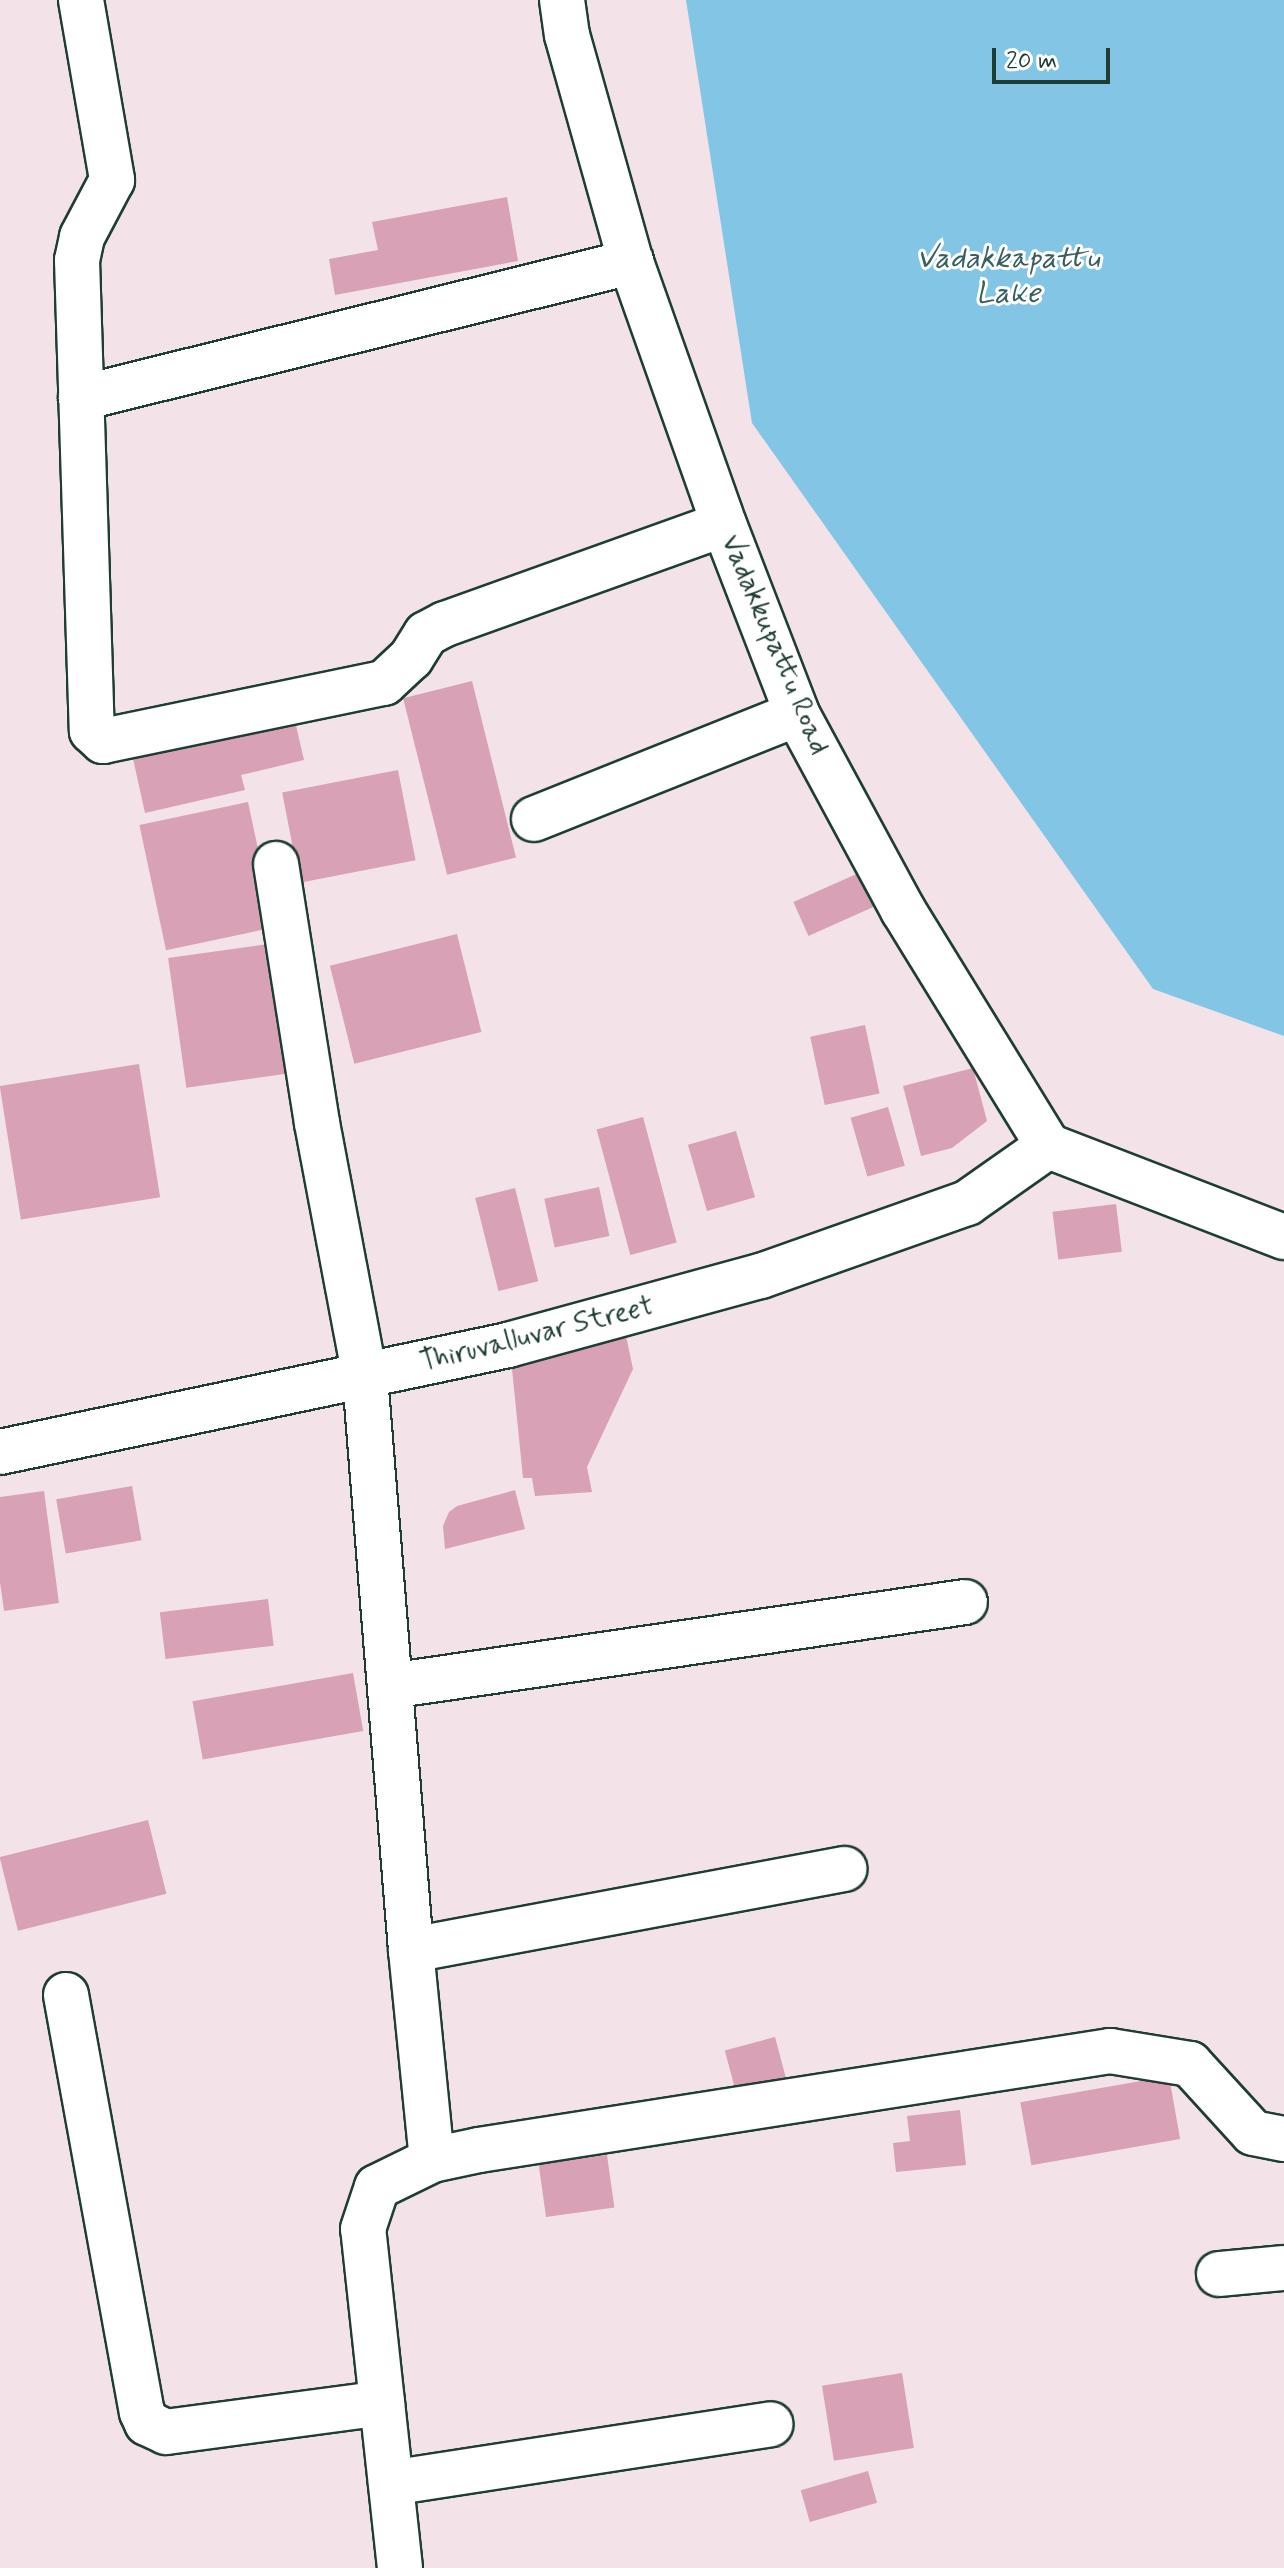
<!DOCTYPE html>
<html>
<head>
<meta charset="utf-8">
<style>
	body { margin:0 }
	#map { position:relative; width:1284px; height:2568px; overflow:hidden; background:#f3e3e9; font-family:Mynerve,sans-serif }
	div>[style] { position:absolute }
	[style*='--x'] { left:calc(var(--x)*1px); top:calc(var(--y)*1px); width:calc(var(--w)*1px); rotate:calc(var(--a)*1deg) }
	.water>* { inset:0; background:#83c5e4 }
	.building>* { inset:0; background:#d8a1b5; transform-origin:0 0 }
	.roads { filter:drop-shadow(2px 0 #1f3d34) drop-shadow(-2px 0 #1f3d34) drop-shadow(0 2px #1f3d34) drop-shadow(0 -2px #1f3d34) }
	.minor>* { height:44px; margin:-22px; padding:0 22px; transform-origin:22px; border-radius:22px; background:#fff }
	span { translate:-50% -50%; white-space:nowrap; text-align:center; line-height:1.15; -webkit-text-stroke:6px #fff; paint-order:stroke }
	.street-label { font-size:28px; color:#1f3d34 }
	.water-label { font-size:30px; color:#385f60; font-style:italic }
	.scale { position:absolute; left:992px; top:48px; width:118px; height:36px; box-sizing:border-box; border:4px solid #1f3d34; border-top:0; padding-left:10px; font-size:24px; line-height:28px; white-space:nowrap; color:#1f3d34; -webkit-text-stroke:6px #fff; paint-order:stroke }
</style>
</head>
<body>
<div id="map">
	<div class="water">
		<i style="clip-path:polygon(686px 0,1284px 0,1284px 1036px,1153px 989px,752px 423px)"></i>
	</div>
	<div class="building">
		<i style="clip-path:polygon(507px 197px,518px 261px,335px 295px,329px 259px,378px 250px,372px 222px)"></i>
		<i style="left:472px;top:681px;width:182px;height:71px;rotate:76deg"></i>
		<i style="clip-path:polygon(294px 717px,304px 760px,241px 775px,245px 790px,145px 813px,132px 754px)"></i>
		<i style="left:398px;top:770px;width:92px;height:118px;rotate:79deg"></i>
		<i style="left:248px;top:802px;width:128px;height:111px;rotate:78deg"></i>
		<i style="left:861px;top:872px;width:37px;height:74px;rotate:66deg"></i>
		<i style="left:457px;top:934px;width:101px;height:131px;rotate:76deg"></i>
		<i style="left:282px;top:942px;width:131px;height:115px;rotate:82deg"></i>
		<i style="left:865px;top:1025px;width:70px;height:56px;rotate:78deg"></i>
		<i style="left:139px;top:1064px;width:135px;height:141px;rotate:81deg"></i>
		<i style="clip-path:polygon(973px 1068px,987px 1121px,952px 1148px,921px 1156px,903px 1086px)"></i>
		<i style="left:888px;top:1107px;width:61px;height:39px;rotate:74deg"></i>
		<i style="left:643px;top:1117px;width:130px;height:48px;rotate:75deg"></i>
		<i style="left:736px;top:1131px;width:69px;height:50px;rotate:74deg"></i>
		<i style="left:599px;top:1187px;width:50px;height:56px;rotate:78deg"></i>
		<i style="left:515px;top:1188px;width:96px;height:41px;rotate:76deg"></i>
		<i style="left:1116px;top:1204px;width:48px;height:64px;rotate:83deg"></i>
		<i style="clip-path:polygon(626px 1336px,633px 1369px,587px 1467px,592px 1492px,535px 1496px,532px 1478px,523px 1478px,512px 1369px)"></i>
		<i style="left:132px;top:1486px;width:55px;height:77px;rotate:80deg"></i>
		<i style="clip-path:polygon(515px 1490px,525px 1529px,445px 1549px,443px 1526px,449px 1512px,457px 1506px)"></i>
		<i style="clip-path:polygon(44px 1491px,59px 1603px,4px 1611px,0 1582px,0 1497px)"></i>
		<i style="left:268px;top:1599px;width:47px;height:109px;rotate:83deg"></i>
		<i style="left:353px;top:1673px;width:59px;height:163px;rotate:80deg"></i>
		<i style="left:148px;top:1820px;width:76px;height:153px;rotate:76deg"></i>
		<i style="left:775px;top:2037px;width:47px;height:52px;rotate:75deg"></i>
		<i style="left:1169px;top:2076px;width:64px;height:151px;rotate:80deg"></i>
		<i style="clip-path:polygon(960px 2110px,966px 2165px,896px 2172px,893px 2143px,910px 2141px,907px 2116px)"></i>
		<i style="left:607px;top:2155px;width:53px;height:69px;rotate:82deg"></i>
		<i style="left:902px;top:2373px;width:76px;height:81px;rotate:81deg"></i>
		<i style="left:868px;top:2471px;width:33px;height:70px;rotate:74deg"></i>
	</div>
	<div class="roads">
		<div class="minor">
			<i style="--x:81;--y:0;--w:183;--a:80.2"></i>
			<i style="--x:112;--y:180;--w:64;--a:117.8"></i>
			<i style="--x:82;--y:237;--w:24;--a:102"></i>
			<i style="--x:77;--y:260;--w:471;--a:88.2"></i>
			<i style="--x:92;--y:731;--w:15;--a:42"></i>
			<i style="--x:103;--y:741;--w:287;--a:-11.7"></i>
			<i style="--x:384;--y:683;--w:37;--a:-43"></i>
			<i style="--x:411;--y:658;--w:28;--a:-58"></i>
			<i style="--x:426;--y:634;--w:21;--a:-28"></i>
			<i style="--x:445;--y:624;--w:296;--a:-19.7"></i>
			<i style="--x:562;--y:0;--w:35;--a:82"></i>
			<i style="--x:567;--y:35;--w:236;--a:74.3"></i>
			<i style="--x:631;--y:262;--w:267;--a:70.5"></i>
			<i style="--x:720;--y:514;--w:214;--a:68.9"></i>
			<i style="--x:797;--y:714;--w:223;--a:61.6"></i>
			<i style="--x:903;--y:910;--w:277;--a:58.4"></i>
			<i style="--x:1048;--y:1146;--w:253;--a:21.1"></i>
			<i style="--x:81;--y:398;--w:567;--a:-13.89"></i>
			<i style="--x:534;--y:819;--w:283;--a:-21.8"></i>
			<i style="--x:276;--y:864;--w:262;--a:81"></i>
			<i style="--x:317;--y:1123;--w:258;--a:79.3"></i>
			<i style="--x:365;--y:1377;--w:575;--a:85.41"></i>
			<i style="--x:411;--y:1950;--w:211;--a:84.3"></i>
			<i style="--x:432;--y:2160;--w:48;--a:-12"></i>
			<i style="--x:479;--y:2150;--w:639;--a:-8.92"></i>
			<i style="--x:1110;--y:2051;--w:81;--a:9.2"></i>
			<i style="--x:1190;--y:2064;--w:93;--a:47.6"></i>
			<i style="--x:1253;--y:2133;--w:32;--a:11"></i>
			<i style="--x:0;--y:1452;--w:519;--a:-11.89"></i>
			<i style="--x:508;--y:1345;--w:262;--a:-15.3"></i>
			<i style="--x:761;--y:1276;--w:219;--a:-19.5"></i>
			<i style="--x:967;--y:1203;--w:99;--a:-35.1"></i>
			<i style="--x:390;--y:1686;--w:581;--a:-8.31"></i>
			<i style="--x:411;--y:1950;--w:441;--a:-10.6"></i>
			<i style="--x:66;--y:1995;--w:424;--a:79.7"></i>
			<i style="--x:142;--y:2412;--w:12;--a:66"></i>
			<i style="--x:147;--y:2423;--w:21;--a:25"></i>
			<i style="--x:166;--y:2432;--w:218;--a:-7.6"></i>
			<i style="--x:1219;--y:2274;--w:65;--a:-5.3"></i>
			<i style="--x:391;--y:2483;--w:384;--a:-8.8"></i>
			<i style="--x:400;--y:2568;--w:341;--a:-96.2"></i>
			<i style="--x:363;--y:2229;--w:44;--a:-71.6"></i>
			<i style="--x:377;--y:2187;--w:61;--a:-26.1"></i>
		</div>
	</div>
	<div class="street-label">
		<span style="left:774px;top:645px;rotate:67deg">Vadakkupattu Road</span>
		<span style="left:537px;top:1335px;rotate:-14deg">Thiruvalluvar Street</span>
	</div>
	<div class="water-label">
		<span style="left:1008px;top:276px">Vadakkapattu<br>Lake</span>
	</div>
	<div class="scale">20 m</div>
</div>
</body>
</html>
